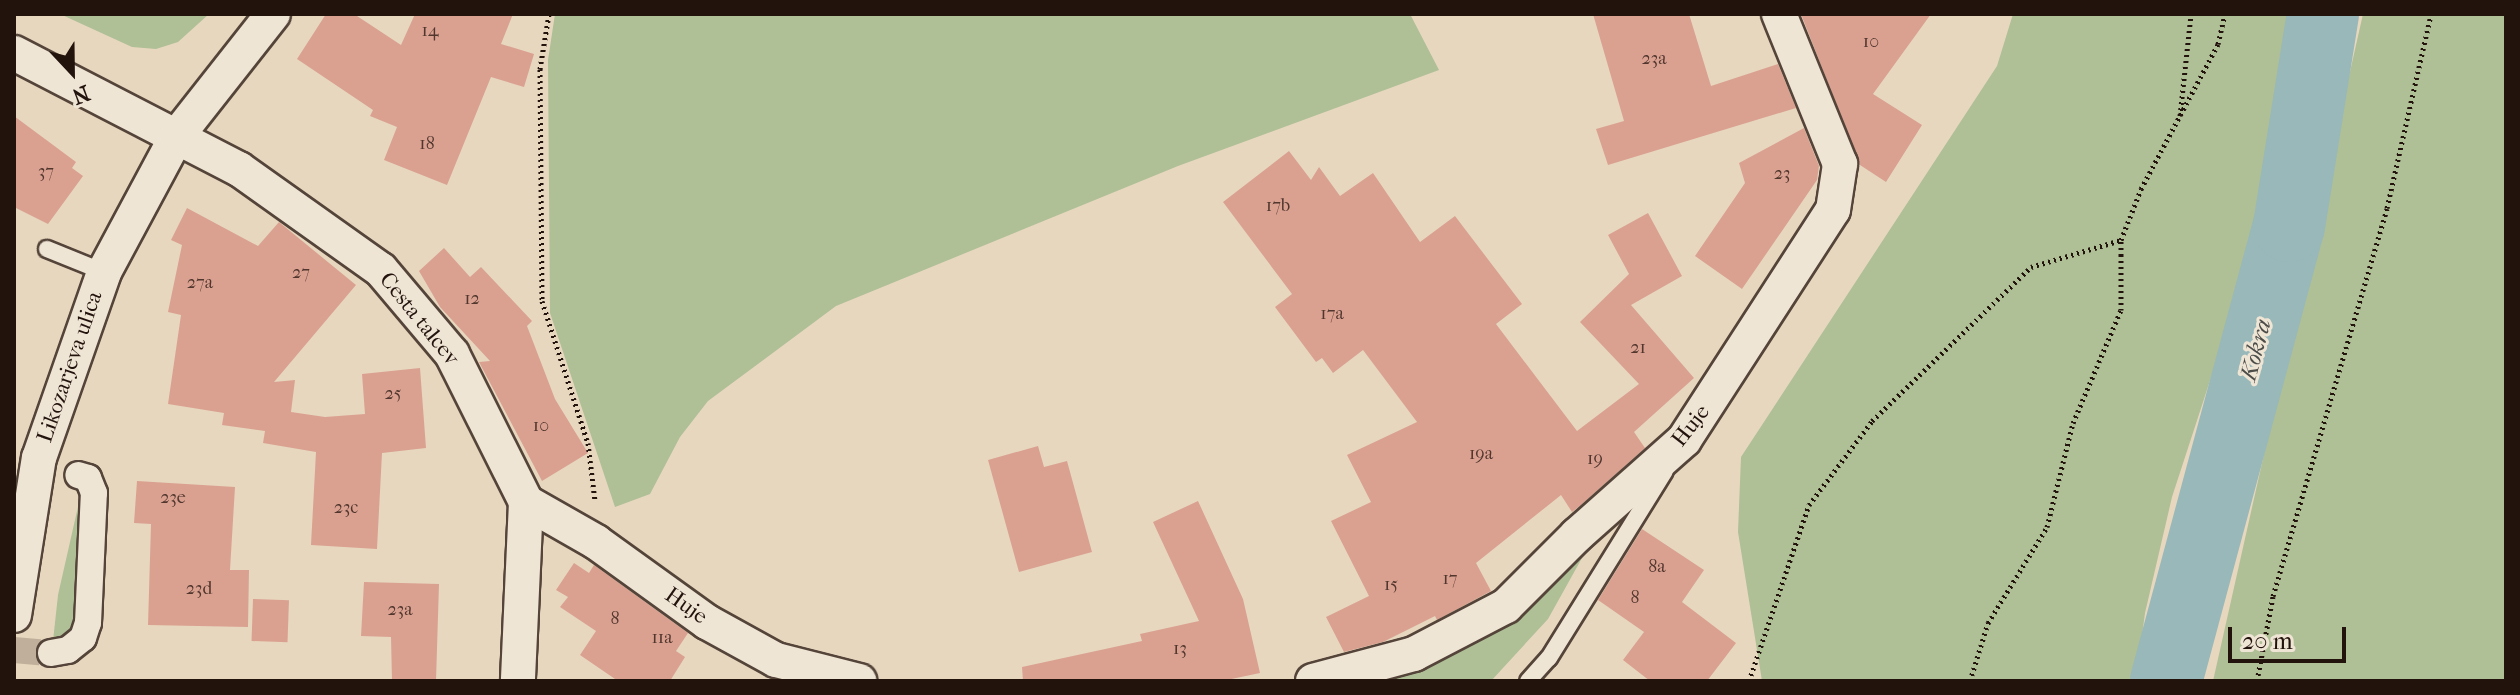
<!DOCTYPE html>
<html>
<head>
<meta charset="utf-8">
<style>
	body { margin:0 }
	#map { position:relative; width:2520px; height:695px; overflow:hidden; background:#e7d7be; font-family:"IM FELL French Canon",serif }
	div>[style] { position:absolute }
	[style*='--x'] { left:calc(var(--x)*1px); top:calc(var(--y)*1px); width:calc(var(--w)*1px); rotate:calc(var(--a)*1deg) }
	.green>* { inset:0; background:#afbf96 }
	.river>* { height:72px; margin:-36px; padding:0 36px; transform-origin:36px; border-radius:36px; background:#98b8b9 }
	.building>* { inset:0; background:#daa191; transform-origin:0 0 }
	.pedestrian-tunnel>* { height:26px; margin-top:-13px; transform-origin:0; background:repeating-linear-gradient(90deg,#c0b09b 0 26px,transparent 0 39px) }
	.path>* { height:5px; margin-top:-2.5px; transform-origin:0; background:repeating-linear-gradient(90deg,#23130d 0 2px,transparent 0 6px) }
	.roads { filter:drop-shadow(2px 0 #544439) drop-shadow(-2px 0 #544439) drop-shadow(0 2px #544439) drop-shadow(0 -2px #544439) }
	.service>* { height:16px; margin:-8px; padding:0 8px; transform-origin:8px; border-radius:8px; background:#efe5d5 }
	.pedestrian>* { height:26px; margin:-13px; padding:0 13px; transform-origin:13px; border-radius:13px; background:#efe5d5 }
	.minor>* { height:34px; margin:-17px; padding:0 17px; transform-origin:17px; border-radius:17px; background:#efe5d5 }
	span { translate:-50% -50%; white-space:nowrap; text-align:center; line-height:1.15; -webkit-text-stroke:6px #efe5d5; paint-order:stroke }
	.number-label { font-size:18px; color:#51362e }
	.number-label span { -webkit-text-stroke-width:0 }
	.street-label { font-size:22px; color:#23130d }
	.water-label { font-size:24px; color:#4c4d49; font-style:italic }
	.frame { position:absolute; inset:0; border:16px solid #23130d; pointer-events:none }
	.north { position:absolute; left:32px; top:32px; width:80px; height:80px; -webkit-text-stroke:6px #efe5d5; paint-order:stroke; rotate:158deg; font-size:22px; font-weight:700; line-height:32px; text-align:center; color:#23130d }
	.north::after { content:''; display:block; margin:auto; width:28px; height:36px; background:#23130d; clip-path:polygon(50% 0,100% 100%,50% 72%,0 100%) }
	.scale { position:absolute; left:2228px; top:627px; width:118px; height:36px; box-sizing:border-box; border:4px solid #23130d; border-top:0; padding-left:10px; font-size:24px; line-height:28px; white-space:nowrap; color:#23130d; -webkit-text-stroke:6px #efe5d5; paint-order:stroke }
</style>
</head>
<body>
<div id="map">
	<div class="green">
		<i style="clip-path:polygon(60px 14px,209px 14px,178px 42px,156px 49px,132px 47px)"></i>
		<i style="clip-path:polygon(555px 14px,1410px 14px,1439px 70px,1178px 166px,836px 306px,708px 401px,680px 437px,650px 494px,615px 507px,550px 313px,548px 60px)"></i>
		<i style="clip-path:polygon(2013px 14px,2301px 14px,2270px 197px,2172px 497px,2145px 613px,2136px 681px,1762px 681px,1738px 532px,1741px 457px,1997px 66px)"></i>
		<i style="clip-path:polygon(2363px 14px,2506px 14px,2506px 681px,2213px 681px)"></i>
		<i style="clip-path:polygon(1637px 488px,1582px 558px,1548px 619px,1491px 681px,1363px 681px,1419px 663px)"></i>
		<i style="clip-path:polygon(82px 489px,74px 628px,53px 641px,58px 595px)"></i>
	</div>
	<div class="river">
		<i style="--x:2166;--y:681;--w:471;--a:-74.9"></i>
		<i style="--x:2289;--y:226;--w:215;--a:-80.9"></i>
	</div>
	<div class="building">
		<i style="clip-path:polygon(326px 14px,354px 14px,401px 45px,415px 14px,513px 14px,501px 44px,534px 54px,524px 87px,491px 77px,447px 185px,384px 160px,397px 127px,370px 116px,373px 110px,297px 59px)"></i>
		<i style="clip-path:polygon(1593px 14px,1689px 14px,1711px 86px,1778px 64px,1796px 108px,1608px 165px,1596px 129px,1624px 121px)"></i>
		<i style="clip-path:polygon(1801px 14px,1931px 14px,1873px 94px,1922px 125px,1886px 182px,1860px 165px)"></i>
		<i style="clip-path:polygon(14px 116px,76px 162px,72px 168px,83px 176px,48px 224px,14px 207px)"></i>
		<i style="clip-path:polygon(1804px 128px,1819px 166px,1817px 180px,1742px 289px,1695px 256px,1745px 183px,1739px 163px)"></i>
		<i style="clip-path:polygon(1289px 151px,1311px 180px,1319px 167px,1340px 196px,1373px 173px,1420px 242px,1455px 216px,1522px 304px,1496px 324px,1577px 431px,1639px 384px,1580px 322px,1629px 274px,1608px 235px,1648px 213px,1682px 276px,1631px 305px,1694px 378px,1634px 432px,1645px 448px,1582px 504px,1572px 512px,1561px 495px,1476px 563px,1491px 591px,1437px 620px,1435px 616px,1383px 642px,1344px 652px,1326px 617px,1369px 596px,1331px 521px,1371px 502px,1347px 455px,1417px 422px,1363px 350px,1333px 373px,1322px 358px,1316px 362px,1275px 307px,1292px 294px,1223px 202px)"></i>
		<i style="clip-path:polygon(187px 208px,258px 246px,279px 222px,356px 285px,274px 382px,295px 380px,291px 412px,325px 417px,365px 414px,362px 374px,420px 368px,426px 448px,382px 453px,377px 549px,311px 545px,316px 452px,263px 443px,265px 431px,222px 425px,224px 413px,168px 404px,181px 315px,168px 312px,182px 245px,171px 240px)"></i>
		<i style="clip-path:polygon(444px 248px,470px 277px,481px 267px,532px 321px,527px 326px,555px 399px,588px 453px,542px 481px,479px 362px,490px 361px,440px 307px,419px 271px)"></i>
		<i style="clip-path:polygon(1038px 446px,1044px 467px,1067px 461px,1092px 552px,1019px 572px,988px 460px)"></i>
		<i style="clip-path:polygon(137px 481px,235px 487px,230px 570px,249px 570px,248px 627px,148px 625px,151px 524px,134px 523px)"></i>
		<i style="clip-path:polygon(1198px 501px,1243px 599px,1260px 673px,1222px 681px,1023px 681px,1022px 667px,1142px 641px,1140px 634px,1199px 621px,1153px 522px)"></i>
		<i style="clip-path:polygon(1642px 529px,1704px 570px,1682px 602px,1736px 643px,1707px 681px,1650px 681px,1623px 660px,1644px 632px,1598px 600px)"></i>
		<i style="clip-path:polygon(574px 563px,589px 573px,594px 565px,688px 633px,676px 651px,685px 657px,670px 681px,618px 681px,580px 655px,596px 631px,560px 607px,568px 597px,556px 590px)"></i>
		<i style="clip-path:polygon(364px 582px,439px 584px,436px 681px,392px 681px,391px 637px,361px 636px)"></i>
		<i style="left:253px;top:599px;width:36px;height:42px;rotate:2deg"></i>
	</div>
	<div class="pedestrian-tunnel">
		<i style="--x:14;--y:650;--w:37;--a:5"></i>
	</div>
	<div class="path">
		<i style="--x:549;--y:14;--w:56;--a:99.3"></i>
		<i style="--x:540;--y:69;--w:232;--a:89.5"></i>
		<i style="--x:542;--y:301;--w:149;--a:72.1"></i>
		<i style="--x:588;--y:443;--w:58;--a:83.1"></i>
		<i style="--x:2180;--y:116;--w:103;--a:-83.8"></i>
		<i style="--x:1749;--y:681;--w:186;--a:-71.2"></i>
		<i style="--x:1809;--y:505;--w:105;--a:-53.1"></i>
		<i style="--x:1872;--y:421;--w:221;--a:-44.1"></i>
		<i style="--x:2031;--y:267;--w:94;--a:-16.7"></i>
		<i style="--x:1970;--y:681;--w:61;--a:-72.8"></i>
		<i style="--x:1988;--y:623;--w:113;--a:-58.4"></i>
		<i style="--x:2047;--y:527;--w:107;--a:-76"></i>
		<i style="--x:2073;--y:423;--w:123;--a:-67"></i>
		<i style="--x:2121;--y:310;--w:70;--a:-90"></i>
		<i style="--x:2121;--y:240;--w:55;--a:-68.6"></i>
		<i style="--x:2141;--y:189;--w:164;--a:-62"></i>
		<i style="--x:2218;--y:44;--w:31;--a:-77"></i>
		<i style="--x:2257;--y:681;--w:86;--a:-79.3"></i>
		<i style="--x:2273;--y:596;--w:404;--a:-73.6"></i>
		<i style="--x:2387;--y:208;--w:199;--a:-77.2"></i>
	</div>
	<div class="roads">
		<div class="service">
			<i style="--x:47;--y:249;--w:61;--a:22"></i>
			<i style="--x:1528;--y:681;--w:31;--a:-48"></i>
			<i style="--x:1549;--y:658;--w:220;--a:-58.2"></i>
		</div>
		<div class="pedestrian">
			<i style="--x:51;--y:653;--w:17;--a:-10"></i>
			<i style="--x:68;--y:650;--w:19;--a:-39"></i>
			<i style="--x:83;--y:638;--w:16;--a:-72"></i>
			<i style="--x:88;--y:623;--w:130;--a:-87.4"></i>
			<i style="--x:94;--y:493;--w:16;--a:-112"></i>
			<i style="--x:88;--y:478;--w:10;--a:-163"></i>
		</div>
		<div class="minor">
			<i style="--x:14;--y:53;--w:253;--a:27.3"></i>
			<i style="--x:239;--y:169;--w:174;--a:35.4"></i>
			<i style="--x:381;--y:270;--w:110;--a:49.8"></i>
			<i style="--x:452;--y:354;--w:165;--a:63.4"></i>
			<i style="--x:526;--y:502;--w:179;--a:92.6"></i>
			<i style="--x:526;--y:502;--w:81;--a:29.7"></i>
			<i style="--x:596;--y:542;--w:137;--a:35.8"></i>
			<i style="--x:707;--y:622;--w:79;--a:28.8"></i>
			<i style="--x:776;--y:660;--w:86;--a:14.2"></i>
			<i style="--x:14;--y:615;--w:159;--a:-81"></i>
			<i style="--x:39;--y:458;--w:197;--a:-70.7"></i>
			<i style="--x:104;--y:272;--w:154;--a:-61.8"></i>
			<i style="--x:177;--y:136;--w:155;--a:-51.8"></i>
			<i style="--x:1313;--y:681;--w:105;--a:-15"></i>
			<i style="--x:1414;--y:654;--w:104;--a:-27.6"></i>
			<i style="--x:1506;--y:606;--w:100;--a:-45"></i>
			<i style="--x:1577;--y:535;--w:143;--a:-41.6"></i>
			<i style="--x:1684;--y:440;--w:274;--a:-57.1"></i>
			<i style="--x:1833;--y:210;--w:47;--a:-81.3"></i>
			<i style="--x:1840;--y:164;--w:162;--a:-112.1"></i>
		</div>
	</div>
	<div class="number-label">
		<span style="left:430px;top:31px">14</span>
		<span style="left:1871px;top:42px">10</span>
		<span style="left:1654px;top:59px">23a</span>
		<span style="left:427px;top:144px">18</span>
		<span style="left:46px;top:172px">37</span>
		<span style="left:1782px;top:174px">23</span>
		<span style="left:1278px;top:206px">17b</span>
		<span style="left:301px;top:273px">27</span>
		<span style="left:200px;top:283px">27a</span>
		<span style="left:472px;top:299px">12</span>
		<span style="left:1332px;top:314px">17a</span>
		<span style="left:1638px;top:348px">21</span>
		<span style="left:393px;top:394px">25</span>
		<span style="left:541px;top:426px">10</span>
		<span style="left:1481px;top:454px">19a</span>
		<span style="left:1595px;top:459px">19</span>
		<span style="left:173px;top:498px">23e</span>
		<span style="left:346px;top:508px">23c</span>
		<span style="left:1657px;top:567px">8a</span>
		<span style="left:1450px;top:579px">17</span>
		<span style="left:1391px;top:585px">15</span>
		<span style="left:199px;top:589px">23d</span>
		<span style="left:1635px;top:598px">8</span>
		<span style="left:400px;top:610px">23a</span>
		<span style="left:615px;top:619px">8</span>
		<span style="left:662px;top:638px">11a</span>
		<span style="left:1180px;top:649px">13</span>
	</div>
	<div class="street-label">
		<span style="left:419px;top:319px;rotate:51deg">Cesta talcev</span>
		<span style="left:70px;top:367px;rotate:-71deg">Likozarjeva ulica</span>
		<span style="left:1691px;top:426px;rotate:-52deg">Huje</span>
		<span style="left:686px;top:606px;rotate:35deg">Huje</span>
	</div>
	<div class="water-label">
		<span style="left:2256px;top:350px;rotate:-75deg">Kokra</span>
	</div>
	<div class="frame"></div>
	<div class="north">N</div>
	<div class="scale">20 m</div>
</div>
</body>
</html>
